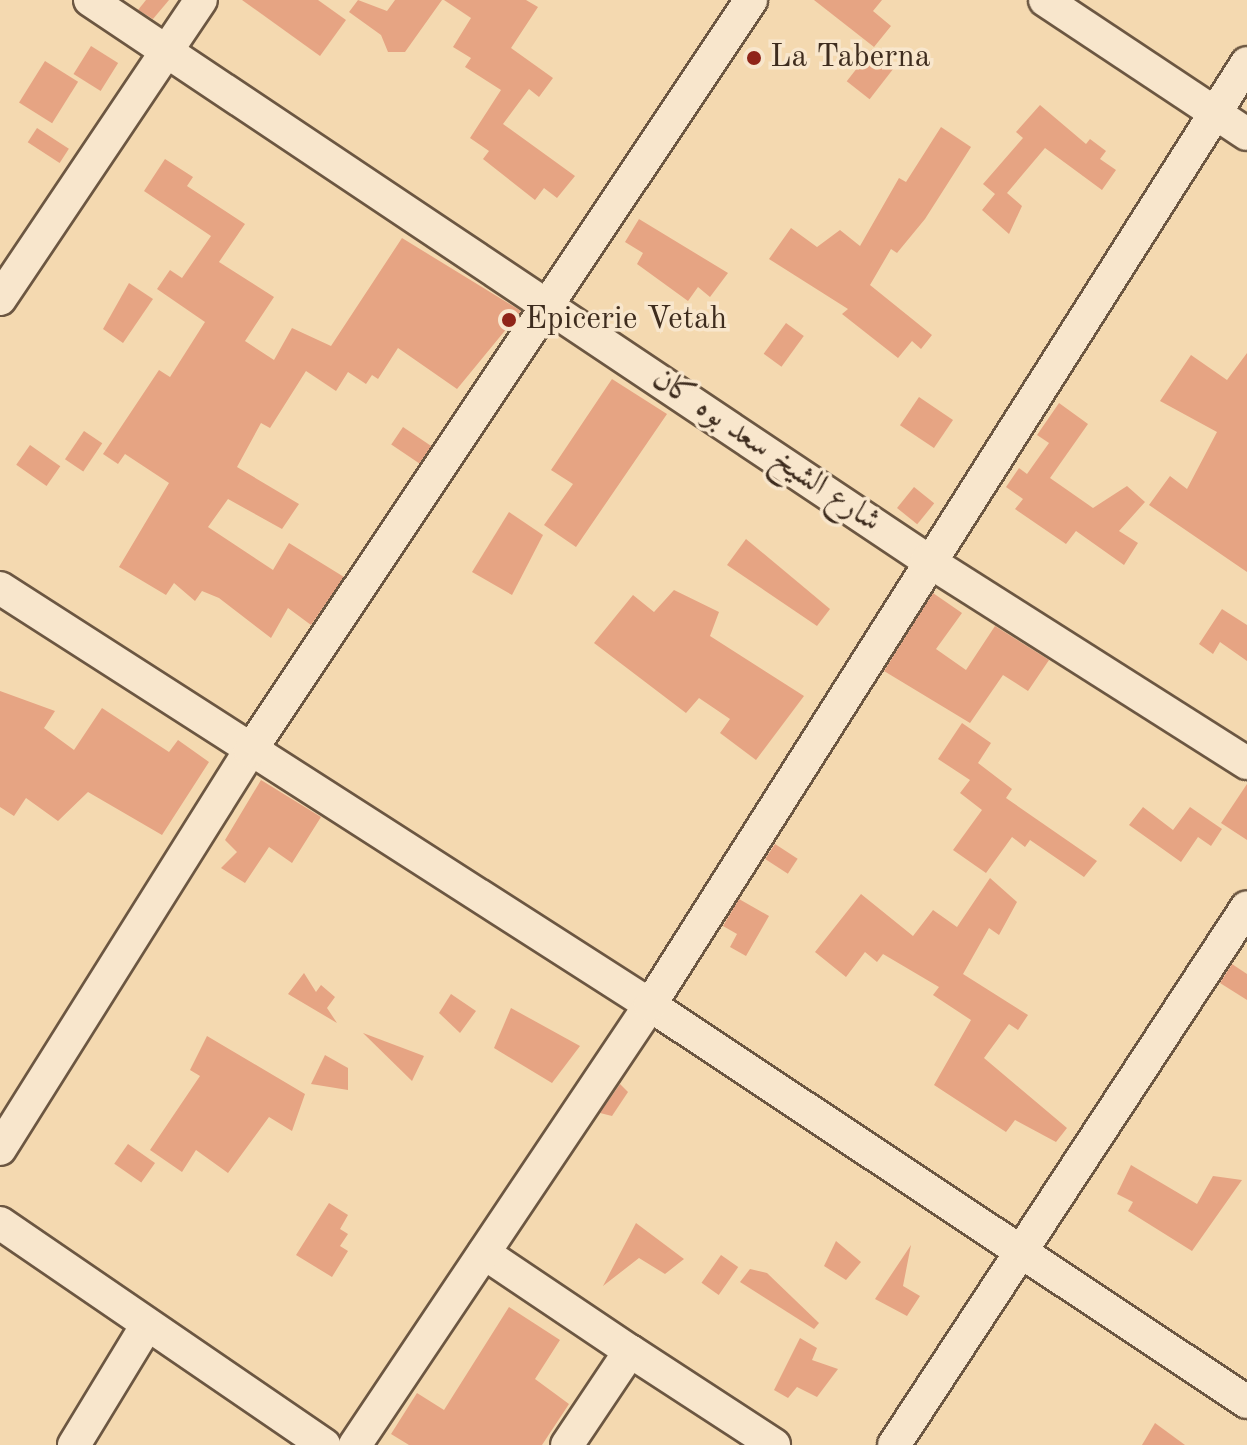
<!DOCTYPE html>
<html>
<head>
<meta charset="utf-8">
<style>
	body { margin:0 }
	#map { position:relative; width:1247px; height:1445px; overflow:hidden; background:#f4d9b0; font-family:"Old Standard TT",Amiri,serif }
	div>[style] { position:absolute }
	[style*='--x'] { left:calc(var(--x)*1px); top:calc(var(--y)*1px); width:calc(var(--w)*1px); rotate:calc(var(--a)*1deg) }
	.building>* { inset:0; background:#e6a483; transform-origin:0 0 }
	.roads { filter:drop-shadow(2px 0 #6c5742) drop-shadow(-2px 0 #6c5742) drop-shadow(0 2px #6c5742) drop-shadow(0 -2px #6c5742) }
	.minor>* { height:32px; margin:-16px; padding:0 16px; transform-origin:16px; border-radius:16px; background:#f8e6cc }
	.dots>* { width:22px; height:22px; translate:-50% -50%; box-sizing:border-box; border:4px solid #f8e6cc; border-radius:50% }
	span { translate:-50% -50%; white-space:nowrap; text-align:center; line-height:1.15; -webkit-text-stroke:7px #f8e6cc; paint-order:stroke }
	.poi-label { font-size:32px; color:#3e2c1e }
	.left { translate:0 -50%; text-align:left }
	.street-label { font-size:32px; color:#3e2c1e }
</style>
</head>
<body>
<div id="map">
	<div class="building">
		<i style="clip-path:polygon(146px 0,169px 0,153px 19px,138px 10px)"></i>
		<i style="clip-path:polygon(242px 0,318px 0,346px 20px,320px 56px)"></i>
		<i style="clip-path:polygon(358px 0,387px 11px,395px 0,442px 0,405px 52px,388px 52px,381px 35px,349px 12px)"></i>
		<i style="clip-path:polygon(444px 0,526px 0,538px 7px,511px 48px,553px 78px,539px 97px,529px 89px,503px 124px,575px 176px,557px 198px,544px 188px,535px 200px,483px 159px,489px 151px,470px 138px,501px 90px,465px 67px,471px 58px,453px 47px,471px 18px)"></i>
		<i style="clip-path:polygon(814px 0,882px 0,873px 11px,891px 26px,874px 47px)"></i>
		<i style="left:91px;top:46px;width:32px;height:33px;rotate:32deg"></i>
		<i style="left:872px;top:49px;width:29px;height:41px;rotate:38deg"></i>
		<i style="left:45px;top:61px;width:39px;height:49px;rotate:32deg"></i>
		<i style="clip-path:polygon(1040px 105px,1086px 144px,1090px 139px,1106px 151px,1100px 159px,1116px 170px,1102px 190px,1045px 148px,1007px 193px,1022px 206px,1009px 234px,982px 210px,995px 194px,983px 184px,1023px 138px,1016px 132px)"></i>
		<i style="clip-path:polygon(941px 127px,971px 147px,925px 219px,897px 253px,891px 249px,870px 285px,932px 335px,921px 349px,912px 341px,898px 358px,842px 314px,848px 309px,769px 259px,791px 228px,817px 247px,840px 230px,860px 246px,899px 178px,906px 182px)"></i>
		<i style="left:37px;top:128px;width:38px;height:17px;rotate:33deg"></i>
		<i style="clip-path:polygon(165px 159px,193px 177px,187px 186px,245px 224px,219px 262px,274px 297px,245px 341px,274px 360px,292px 328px,331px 346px,402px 238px,521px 311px,457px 389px,398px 348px,378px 379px,372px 375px,366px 384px,348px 372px,336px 391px,306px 371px,270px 428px,261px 423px,237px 467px,299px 504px,282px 529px,228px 499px,208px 527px,273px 570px,289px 543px,344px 577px,311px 625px,288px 608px,271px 638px,219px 598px,202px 591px,195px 601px,174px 583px,166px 595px,119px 567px,169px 483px,125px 454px,118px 464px,103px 454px,159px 370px,170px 377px,205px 322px,157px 289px,170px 270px,182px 278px,211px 236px,144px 191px)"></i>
		<i style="clip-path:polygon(639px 219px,728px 273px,710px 297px,698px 287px,688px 301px,637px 264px,643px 253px,625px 242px)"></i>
		<i style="clip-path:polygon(129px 283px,153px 299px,123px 343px,103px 329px)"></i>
		<i style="left:786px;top:323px;width:22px;height:38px;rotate:36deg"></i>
		<i style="clip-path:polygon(1247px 353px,1247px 572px,1149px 505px,1170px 476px,1187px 489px,1217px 432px,1160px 401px,1191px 355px,1227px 380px)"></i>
		<i style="clip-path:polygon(612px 379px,667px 414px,576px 547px,544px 525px,573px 484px,551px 470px)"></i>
		<i style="left:919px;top:397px;width:41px;height:34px;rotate:34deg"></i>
		<i style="clip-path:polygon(1059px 403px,1088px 424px,1050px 478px,1093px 508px,1127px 486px,1145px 502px,1119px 531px,1138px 543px,1124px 565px,1076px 531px,1066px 544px,1015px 509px,1023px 499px,1006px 487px,1019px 468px,1027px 474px,1049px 443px,1037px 435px)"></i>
		<i style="left:403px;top:427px;width:34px;height:21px;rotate:34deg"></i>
		<i style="left:84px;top:431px;width:22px;height:34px;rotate:34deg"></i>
		<i style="left:30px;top:445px;width:37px;height:24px;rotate:35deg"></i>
		<i style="left:914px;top:487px;width:26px;height:27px;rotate:39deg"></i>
		<i style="clip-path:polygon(509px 512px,543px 535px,512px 595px,472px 572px)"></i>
		<i style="clip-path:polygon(746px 539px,830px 609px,817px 626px,727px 565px)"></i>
		<i style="clip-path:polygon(674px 590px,719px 612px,710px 636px,804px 696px,756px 760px,720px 733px,730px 719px,699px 698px,686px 713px,594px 643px,633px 595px,654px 612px)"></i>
		<i style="clip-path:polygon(933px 593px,962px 613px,936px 649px,966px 670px,995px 626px,1049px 660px,1028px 691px,1003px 675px,970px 723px,884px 671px)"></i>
		<i style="clip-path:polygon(1222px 609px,1247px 625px,1247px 661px,1220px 642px,1213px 654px,1199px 644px)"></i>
		<i style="clip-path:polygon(0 691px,55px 711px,44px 728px,74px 750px,102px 708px,169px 752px,178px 740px,209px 762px,162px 835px,88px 792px,58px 821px,26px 798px,14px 816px,0 807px)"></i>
		<i style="clip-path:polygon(962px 723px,991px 743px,978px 763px,1012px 789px,1006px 798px,1097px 861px,1084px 877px,1030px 840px,1025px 847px,1012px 837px,986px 873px,953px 850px,982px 810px,960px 793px,970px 780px,938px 759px)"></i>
		<i style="clip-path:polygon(261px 780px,321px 817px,292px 863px,269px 847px,245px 883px,221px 868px,237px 852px,225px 840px)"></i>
		<i style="clip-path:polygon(1247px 784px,1247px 840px,1221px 823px)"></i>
		<i style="clip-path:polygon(1143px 807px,1173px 830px,1190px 807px,1222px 829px,1211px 846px,1198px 837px,1181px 862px,1129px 825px)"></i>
		<i style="left:775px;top:844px;width:27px;height:18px;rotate:33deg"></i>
		<i style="clip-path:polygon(990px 878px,1017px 902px,999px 935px,989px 928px,963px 974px,1028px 1015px,1018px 1030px,1009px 1024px,984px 1058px,1067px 1128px,1056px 1142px,1015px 1120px,1006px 1132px,934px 1085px,971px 1020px,933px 995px,939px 987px,883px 954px,877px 962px,865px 952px,846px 977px,815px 952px,861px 894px,913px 936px,933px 910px,957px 927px)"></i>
		<i style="clip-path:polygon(739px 899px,769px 916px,746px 956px,730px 947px,737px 934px,723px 926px)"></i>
		<i style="clip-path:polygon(1232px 964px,1247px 974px,1247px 1000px,1220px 983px)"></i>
		<i style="clip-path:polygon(304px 973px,316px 992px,321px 985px,335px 997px,327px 1008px,337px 1023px,288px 994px)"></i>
		<i style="clip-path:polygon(451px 994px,476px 1011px,460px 1033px,439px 1013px)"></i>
		<i style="clip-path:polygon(511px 1008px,580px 1046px,552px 1083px,494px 1048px)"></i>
		<i style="clip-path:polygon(363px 1033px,424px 1056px,412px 1081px)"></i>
		<i style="clip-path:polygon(207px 1036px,305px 1094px,292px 1131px,269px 1117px,228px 1173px,196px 1150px,182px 1172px,150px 1150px,200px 1076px,190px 1070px)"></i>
		<i style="clip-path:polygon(325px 1055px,348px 1068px,348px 1090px,311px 1084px)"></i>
		<i style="clip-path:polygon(620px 1084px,628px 1092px,612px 1116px,600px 1113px)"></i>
		<i style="left:128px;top:1144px;width:33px;height:24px;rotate:35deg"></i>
		<i style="clip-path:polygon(1131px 1165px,1197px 1204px,1213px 1176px,1242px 1180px,1192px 1251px,1128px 1211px,1133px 1202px,1117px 1194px)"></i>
		<i style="clip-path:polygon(329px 1203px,348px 1215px,340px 1229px,348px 1234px,340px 1246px,348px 1251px,332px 1277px,296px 1255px)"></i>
		<i style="clip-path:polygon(636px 1223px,684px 1259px,665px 1274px,639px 1258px,603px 1286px)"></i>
		<i style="clip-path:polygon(836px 1241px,861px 1262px,846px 1280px,824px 1266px)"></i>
		<i style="clip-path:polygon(911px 1245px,903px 1286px,920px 1296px,907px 1316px,875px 1299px)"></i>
		<i style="left:721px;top:1255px;width:21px;height:34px;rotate:35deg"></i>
		<i style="clip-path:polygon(750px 1269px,767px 1273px,819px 1323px,814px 1329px,740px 1282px)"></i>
		<i style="clip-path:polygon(509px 1307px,560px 1340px,535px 1379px,569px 1404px,542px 1445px,409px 1445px,391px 1434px,417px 1393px,444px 1410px)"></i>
		<i style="clip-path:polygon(800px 1338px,817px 1348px,812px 1360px,838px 1369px,817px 1397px,797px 1387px,788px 1398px,774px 1390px)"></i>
		<i style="clip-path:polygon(1155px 1423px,1185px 1445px,1142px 1445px)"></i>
	</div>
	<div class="roads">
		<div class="minor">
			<i style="--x:90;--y:0;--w:1007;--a:33.78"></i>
			<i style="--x:927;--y:560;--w:379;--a:32.4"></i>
			<i style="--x:1045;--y:0;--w:242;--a:33.6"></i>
			<i style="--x:0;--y:299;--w:360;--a:-56.1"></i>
			<i style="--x:0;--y:588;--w:772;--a:32.68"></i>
			<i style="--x:650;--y:1005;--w:717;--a:33.62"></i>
			<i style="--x:0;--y:1149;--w:470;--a:-57.9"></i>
			<i style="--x:250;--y:751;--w:903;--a:-56.29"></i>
			<i style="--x:0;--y:1223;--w:393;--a:34.4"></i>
			<i style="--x:484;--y:1253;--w:176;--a:33.9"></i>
			<i style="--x:630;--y:1351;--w:113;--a:123.8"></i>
			<i style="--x:630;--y:1351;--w:172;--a:33.1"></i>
			<i style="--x:74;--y:1445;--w:140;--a:-58.7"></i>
			<i style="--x:355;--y:1445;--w:530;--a:-56.16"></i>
			<i style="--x:650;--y:1005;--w:1115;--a:-57.64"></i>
			<i style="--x:894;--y:1445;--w:643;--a:-56.73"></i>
		</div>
	</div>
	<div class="dots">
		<i style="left:754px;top:58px;background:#8f2418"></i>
		<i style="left:509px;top:320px;background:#8f2418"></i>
	</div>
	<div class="poi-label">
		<span class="left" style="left:770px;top:58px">La Taberna</span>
		<span class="left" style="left:525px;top:320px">Epicerie Vetah</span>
	</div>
	<div class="street-label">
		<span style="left:766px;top:451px;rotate:34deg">شارع الشيخ سعد بوه كان</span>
	</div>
</div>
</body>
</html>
